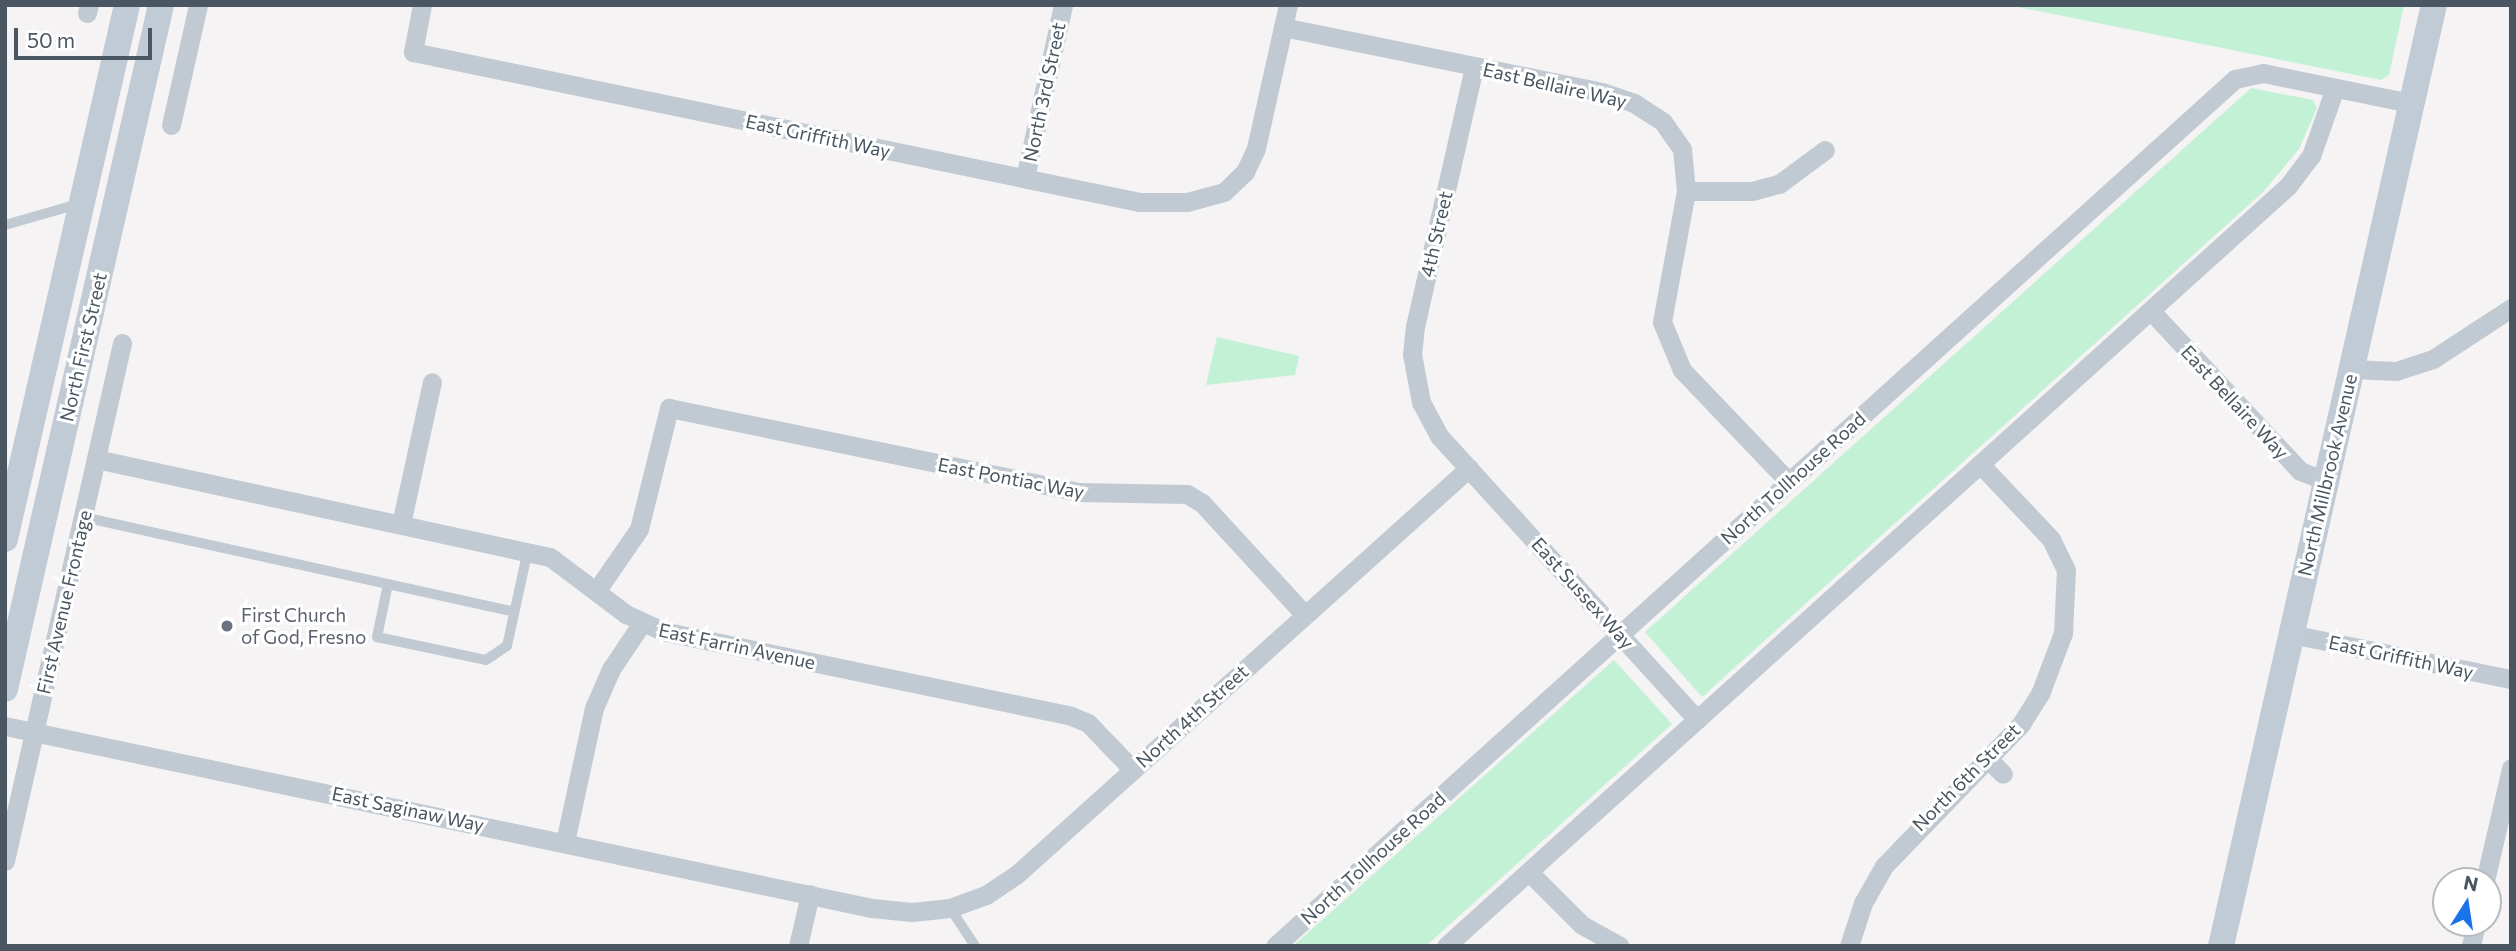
<!DOCTYPE html>
<html>
<head>
<meta charset="utf-8">
<style>
	body { margin:0 }
	#map { position:relative; width:2516px; height:951px; overflow:hidden; background:#f5f3f3; font-family:Commissioner,sans-serif }
	div>[style] { position:absolute }
	[style*='--x'] { left:calc(var(--x)*1px); top:calc(var(--y)*1px); width:calc(var(--w)*1px); rotate:calc(var(--a)*1deg) }
	.green>* { inset:0; background:#c3f1d5 }
	.lane>* { height:10px; margin:-5px; padding:0 5px; transform-origin:5px; border-radius:5px; background:#c1cad2 }
	.street>* { height:19px; margin:-9.5px; padding:0 9.5px; transform-origin:9.5px; border-radius:9.5px; background:#c1cad2 }
	.secondary>* { height:26px; margin:-13px; padding:0 13px; transform-origin:13px; border-radius:13px; background:#c1cbd6 }
	.dots>* { width:19px; height:19px; translate:-50% -50%; box-sizing:border-box; border:4px solid #fff; border-radius:50% }
	span { translate:-50% -50%; white-space:nowrap; text-align:center; line-height:1.15; -webkit-text-stroke:6px #fff; paint-order:stroke }
	.street-label { font-size:19px; color:#4a5661 }
	.worship-label { font-size:19px; color:#5b616d }
	.left { translate:0 -50%; text-align:left }
	.frame { position:absolute; inset:0; border:7px solid #4a5661; pointer-events:none }
	.north { position:absolute; left:2432px; top:867px; width:70px; height:70px; box-sizing:border-box; background:#fff; border:2px solid #b7bbc0; border-radius:50%; rotate:12deg; font-size:19px; font-weight:700; line-height:28px; text-align:center; color:#4a5661 }
	.north::after { content:''; display:block; margin:auto; width:24px; height:32px; background:#1a73e8; clip-path:polygon(50% 0,100% 100%,50% 72%,0 100%) }
	.scale { position:absolute; left:14px; top:28px; width:138px; height:32px; box-sizing:border-box; border:4px solid #4a5661; border-top:0; padding-left:9px; font-size:21px; line-height:24px; white-space:nowrap; color:#4a5661; -webkit-text-stroke:5px #fff; paint-order:stroke }
</style>
</head>
<body>
<div id="map">
	<div class="green">
		<i style="clip-path:polygon(2008px 5px,2404px 5px,2389px 75px,2381px 80px)"></i>
		<i style="clip-path:polygon(2251px 88px,2313px 100px,2317px 108px,2299px 149px,2263px 192px,1702px 697px,1645px 632px)"></i>
		<i style="clip-path:polygon(1217px 337px,1299px 356px,1295px 375px,1206px 385px)"></i>
		<i style="clip-path:polygon(1614px 660px,1672px 724px,1426px 946px,1293px 946px)"></i>
	</div>
	<div class="lane">
		<i style="--x:5;--y:225;--w:76;--a:-16"></i>
		<i style="--x:83;--y:517;--w:441;--a:12.4"></i>
		<i style="--x:388;--y:584;--w:54;--a:101.7"></i>
		<i style="--x:377;--y:637;--w:111;--a:11.9"></i>
		<i style="--x:486;--y:660;--w:25;--a:-34"></i>
		<i style="--x:507;--y:646;--w:98;--a:-77.7"></i>
		<i style="--x:950;--y:908;--w:45;--a:56.7"></i>
	</div>
	<div class="street">
		<i style="--x:422;--y:5;--w:48;--a:100.8"></i>
		<i style="--x:413;--y:52;--w:741;--a:11.67"></i>
		<i style="--x:1139;--y:202;--w:48;--a:0"></i>
		<i style="--x:1187;--y:202;--w:38;--a:-15"></i>
		<i style="--x:1224;--y:192;--w:29;--a:-44"></i>
		<i style="--x:1245;--y:172;--w:26;--a:-65"></i>
		<i style="--x:1256;--y:148;--w:147;--a:-77.4"></i>
		<i style="--x:87;--y:13;--w:8;--a:-76"></i>
		<i style="--x:1283;--y:27;--w:326;--a:11.5"></i>
		<i style="--x:1602;--y:92;--w:34;--a:19"></i>
		<i style="--x:1634;--y:103;--w:35;--a:33"></i>
		<i style="--x:1663;--y:122;--w:33;--a:55"></i>
		<i style="--x:1682;--y:149;--w:42;--a:84.6"></i>
		<i style="--x:1686;--y:191;--w:133;--a:100.4"></i>
		<i style="--x:1662;--y:322;--w:52;--a:67.4"></i>
		<i style="--x:1682;--y:370;--w:153;--a:46.3"></i>
		<i style="--x:1474;--y:67;--w:266;--a:102.8"></i>
		<i style="--x:1415;--y:326;--w:28;--a:96"></i>
		<i style="--x:1412;--y:354;--w:49;--a:79.4"></i>
		<i style="--x:1421;--y:402;--w:40;--a:62"></i>
		<i style="--x:1440;--y:437;--w:382;--a:47.7"></i>
		<i style="--x:171;--y:125;--w:123;--a:-77.3"></i>
		<i style="--x:1025;--y:178;--w:177;--a:-77.6"></i>
		<i style="--x:1686;--y:191;--w:66;--a:0"></i>
		<i style="--x:1752;--y:191;--w:28;--a:-15"></i>
		<i style="--x:1779;--y:184;--w:57;--a:-36.5"></i>
		<i style="--x:2151;--y:311;--w:219;--a:47"></i>
		<i style="--x:2300;--y:471;--w:28;--a:21"></i>
		<i style="--x:2351;--y:369;--w:45;--a:2.5"></i>
		<i style="--x:2396;--y:371;--w:39;--a:-18"></i>
		<i style="--x:2433;--y:359;--w:93;--a:-33.2"></i>
		<i style="--x:96;--y:459;--w:464;--a:12.2"></i>
		<i style="--x:550;--y:557;--w:95;--a:36.9"></i>
		<i style="--x:626;--y:614;--w:40;--a:25"></i>
		<i style="--x:662;--y:631;--w:418;--a:11.7"></i>
		<i style="--x:1071;--y:716;--w:18;--a:22"></i>
		<i style="--x:1088;--y:723;--w:65;--a:46.2"></i>
		<i style="--x:401;--y:524;--w:145;--a:-77.7"></i>
		<i style="--x:597;--y:590;--w:74;--a:-55.5"></i>
		<i style="--x:639;--y:529;--w:125;--a:-76.1"></i>
		<i style="--x:669;--y:408;--w:418;--a:11.6"></i>
		<i style="--x:1078;--y:492;--w:109;--a:1.1"></i>
		<i style="--x:1187;--y:494;--w:17;--a:31"></i>
		<i style="--x:1202;--y:503;--w:152;--a:47.4"></i>
		<i style="--x:2291;--y:634;--w:225;--a:11.6"></i>
		<i style="--x:5;--y:726;--w:886;--a:11.86"></i>
		<i style="--x:872;--y:908;--w:40;--a:5.7"></i>
		<i style="--x:912;--y:912;--w:38;--a:-6"></i>
		<i style="--x:950;--y:908;--w:38;--a:-20"></i>
		<i style="--x:986;--y:895;--w:36;--a:-34"></i>
		<i style="--x:1016;--y:875;--w:609;--a:-41.94"></i>
		<i style="--x:1988;--y:759;--w:21;--a:45"></i>
		<i style="--x:565;--y:842;--w:137;--a:-77.8"></i>
		<i style="--x:594;--y:708;--w:43;--a:-66.4"></i>
		<i style="--x:611;--y:669;--w:55;--a:-56"></i>
		<i style="--x:5;--y:861;--w:531;--a:-77.27"></i>
		<i style="--x:1529;--y:872;--w:75;--a:45"></i>
		<i style="--x:1582;--y:925;--w:43;--a:28.9"></i>
		<i style="--x:2485;--y:881;--w:116;--a:-77"></i>
		<i style="--x:798;--y:946;--w:53;--a:-77"></i>
		<i style="--x:1275;--y:946;--w:1294;--a:-42.09"></i>
		<i style="--x:2235;--y:79;--w:29;--a:-12"></i>
		<i style="--x:2263;--y:73;--w:151;--a:11.5"></i>
		<i style="--x:1446;--y:946;--w:1134;--a:-42.07"></i>
		<i style="--x:2288;--y:186;--w:38;--a:-53"></i>
		<i style="--x:2311;--y:156;--w:72;--a:-70.6"></i>
		<i style="--x:1849;--y:946;--w:45;--a:-72"></i>
		<i style="--x:1863;--y:903;--w:43;--a:-60.4"></i>
		<i style="--x:1884;--y:866;--w:197;--a:-46"></i>
		<i style="--x:2021;--y:724;--w:36;--a:-58"></i>
		<i style="--x:2040;--y:694;--w:65;--a:-69.3"></i>
		<i style="--x:2063;--y:633;--w:63;--a:-87.3"></i>
		<i style="--x:2066;--y:570;--w:34;--a:-116"></i>
		<i style="--x:2051;--y:539;--w:103;--a:-133.4"></i>
		<i style="--x:2471;--y:946;--w:24;--a:-78"></i>
	</div>
	<div class="secondary">
		<i style="--x:5;--y:539;--w:548;--a:-77.13"></i>
		<i style="--x:5;--y:689;--w:702;--a:-77.15"></i>
		<i style="--x:2221;--y:946;--w:965;--a:-77.25"></i>
	</div>
	<div class="dots">
		<i style="left:227px;top:626px;background:#6b7280"></i>
	</div>
	<div class="street-label">
		<span style="left:1555px;top:85px;rotate:13deg">East Bellaire Way</span>
		<span style="left:1044px;top:92px;rotate:-78deg">North 3rd Street</span>
		<span style="left:818px;top:136px;rotate:12deg">East Griffith Way</span>
		<span style="left:1436px;top:234px;rotate:-77deg">4th Street</span>
		<span style="left:83px;top:347px;rotate:-77deg">North First Street</span>
		<span style="left:2235px;top:402px;rotate:47deg">East Bellaire Way</span>
		<span style="left:2327px;top:475px;rotate:-77deg">North Millbrook Avenue</span>
		<span style="left:1011px;top:478px;rotate:11deg">East Pontiac Way</span>
		<span style="left:1793px;top:478px;rotate:-42deg">North Tollhouse Road</span>
		<span style="left:1583px;top:593px;rotate:48deg">East Sussex Way</span>
		<span style="left:64px;top:602px;rotate:-77deg">First Avenue Frontage</span>
		<span style="left:737px;top:646px;rotate:12deg">East Farrin Avenue</span>
		<span style="left:2401px;top:657px;rotate:12deg">East Griffith Way</span>
		<span style="left:1192px;top:716px;rotate:-42deg">North 4th Street</span>
		<span style="left:1966px;top:777px;rotate:-45deg">North 6th Street</span>
		<span style="left:408px;top:809px;rotate:12deg">East Saginaw Way</span>
		<span style="left:1373px;top:858px;rotate:-42deg">North Tollhouse Road</span>
	</div>
	<div class="worship-label">
		<span class="left" style="left:241px;top:626px">First Church<br>of God, Fresno</span>
	</div>
	<div class="frame"></div>
	<div class="north">N</div>
	<div class="scale">50 m</div>
</div>
</body>
</html>
